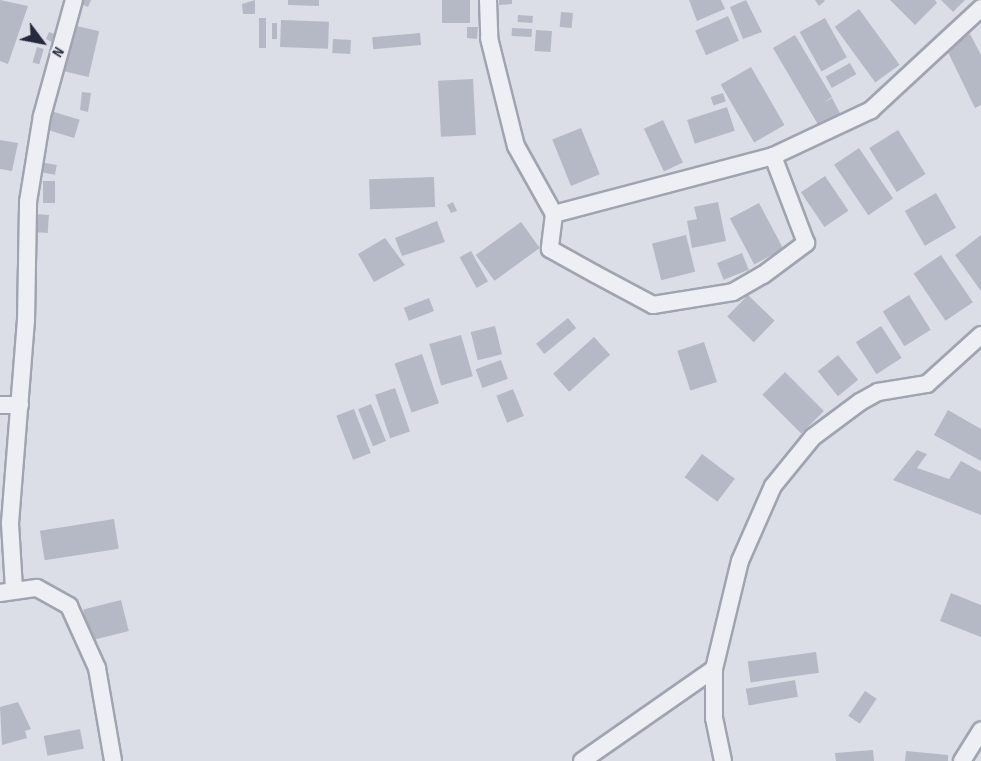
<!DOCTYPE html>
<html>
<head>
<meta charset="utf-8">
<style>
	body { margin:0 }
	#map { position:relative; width:981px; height:761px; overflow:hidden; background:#dbdee6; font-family:"Sofia Sans Condensed",sans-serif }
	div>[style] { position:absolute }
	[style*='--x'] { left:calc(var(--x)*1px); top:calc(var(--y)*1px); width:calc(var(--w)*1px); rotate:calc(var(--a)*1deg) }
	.building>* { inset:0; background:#b5b9c6; transform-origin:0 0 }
	.roads { filter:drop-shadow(2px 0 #a0a4b0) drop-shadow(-2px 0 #a0a4b0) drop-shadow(0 2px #a0a4b0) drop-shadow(0 -2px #a0a4b0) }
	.minor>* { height:16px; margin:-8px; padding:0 8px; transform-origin:8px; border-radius:8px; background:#edeff4 }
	span { translate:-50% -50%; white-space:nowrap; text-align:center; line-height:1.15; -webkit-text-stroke:4.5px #eaedf4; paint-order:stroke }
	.north { position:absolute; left:12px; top:12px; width:60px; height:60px; -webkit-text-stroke:4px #eaedf4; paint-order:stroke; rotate:122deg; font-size:16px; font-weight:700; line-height:24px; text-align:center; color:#242a3c }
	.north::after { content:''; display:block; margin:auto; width:21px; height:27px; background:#242a3c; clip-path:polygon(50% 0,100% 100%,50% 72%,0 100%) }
</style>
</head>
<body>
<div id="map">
	<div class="building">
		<i style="clip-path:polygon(0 0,28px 6px,8px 64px,0 61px)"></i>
		<i style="clip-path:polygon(72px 0,91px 0,88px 7px)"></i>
		<i style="clip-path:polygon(255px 0,255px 14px,243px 14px,242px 4px)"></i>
		<i style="clip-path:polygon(288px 0,319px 0,319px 6px,288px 5px)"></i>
		<i style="left:442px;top:0;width:28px;height:23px"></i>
		<i style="clip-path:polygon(499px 0,512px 0,512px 4px,499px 5px)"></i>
		<i style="clip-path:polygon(689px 0,721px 0,725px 9px,697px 21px)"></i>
		<i style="clip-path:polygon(746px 0,762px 32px,743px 39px,730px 7px)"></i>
		<i style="clip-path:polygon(815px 0,824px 0,825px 1px,819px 6px)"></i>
		<i style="clip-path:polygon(890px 0,935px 0,937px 3px,915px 25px)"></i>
		<i style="clip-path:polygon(941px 0,965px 0,953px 12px)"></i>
		<i style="left:859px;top:9px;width:69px;height:30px;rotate:54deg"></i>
		<i style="left:561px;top:12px;width:12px;height:15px;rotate:5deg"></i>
		<i style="left:518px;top:15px;width:15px;height:7px;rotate:4deg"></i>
		<i style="left:728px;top:16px;width:27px;height:36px;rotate:66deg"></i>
		<i style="left:259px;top:18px;width:7px;height:30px"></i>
		<i style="left:825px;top:18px;width:45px;height:29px;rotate:61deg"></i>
		<i style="left:281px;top:20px;width:48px;height:27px;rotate:2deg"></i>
		<i style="left:272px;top:23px;width:5px;height:16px"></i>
		<i style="left:68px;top:24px;width:32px;height:47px;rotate:13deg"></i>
		<i style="clip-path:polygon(467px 27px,478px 27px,477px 39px,467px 38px)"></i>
		<i style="left:512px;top:28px;width:20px;height:8px;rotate:3deg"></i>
		<i style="left:536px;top:30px;width:16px;height:21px;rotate:4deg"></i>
		<i style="clip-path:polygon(49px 32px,55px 34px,52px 42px,46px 39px)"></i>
		<i style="left:420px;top:33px;width:12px;height:48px;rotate:85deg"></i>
		<i style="clip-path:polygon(970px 34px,981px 55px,981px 105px,975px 108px,945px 46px)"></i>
		<i style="clip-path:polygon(795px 35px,832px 97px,823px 103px,832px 98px,842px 117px,820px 128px,773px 48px)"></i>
		<i style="left:333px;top:39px;width:18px;height:14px;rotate:3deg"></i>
		<i style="left:37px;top:47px;width:7px;height:16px;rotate:16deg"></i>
		<i style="left:850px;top:63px;width:13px;height:28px;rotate:61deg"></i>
		<i style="left:751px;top:67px;width:67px;height:35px;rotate:60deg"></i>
		<i style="left:473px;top:79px;width:56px;height:35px;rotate:87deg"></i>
		<i style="clip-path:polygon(82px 92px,91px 93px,88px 112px,80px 110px)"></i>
		<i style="left:723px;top:93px;width:9px;height:13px;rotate:72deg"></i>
		<i style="left:727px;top:107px;width:25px;height:42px;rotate:72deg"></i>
		<i style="left:51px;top:111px;width:30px;height:19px;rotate:17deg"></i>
		<i style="left:663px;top:120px;width:47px;height:21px;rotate:65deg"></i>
		<i style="left:581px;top:128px;width:50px;height:31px;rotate:68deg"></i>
		<i style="left:898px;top:130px;width:52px;height:34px;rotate:58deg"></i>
		<i style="clip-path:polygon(0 140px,18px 143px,12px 171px,0 169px)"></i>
		<i style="left:859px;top:148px;width:61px;height:30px;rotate:56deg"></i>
		<i style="left:40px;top:162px;width:17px;height:10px;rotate:10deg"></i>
		<i style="left:825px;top:176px;width:42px;height:29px;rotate:56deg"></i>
		<i style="left:434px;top:177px;width:30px;height:65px;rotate:88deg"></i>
		<i style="left:43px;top:181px;width:12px;height:22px"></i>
		<i style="left:936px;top:193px;width:40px;height:36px;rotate:60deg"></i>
		<i style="clip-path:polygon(453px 202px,457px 211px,451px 213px,447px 205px)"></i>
		<i style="clip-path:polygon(718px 202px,726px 241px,692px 248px,687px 221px,697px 219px,694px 207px)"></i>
		<i style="left:759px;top:203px;width:52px;height:33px;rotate:62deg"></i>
		<i style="left:34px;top:214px;width:15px;height:18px;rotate:4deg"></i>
		<i style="clip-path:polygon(437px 221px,445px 242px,402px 256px,395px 238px)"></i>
		<i style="left:521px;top:222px;width:32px;height:56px;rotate:54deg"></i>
		<i style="left:686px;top:235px;width:38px;height:35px;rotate:76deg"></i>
		<i style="clip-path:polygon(981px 235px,981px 291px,955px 255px)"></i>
		<i style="clip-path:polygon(385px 238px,405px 265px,374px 282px,358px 254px)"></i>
		<i style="left:471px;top:251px;width:35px;height:13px;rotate:61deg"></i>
		<i style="left:742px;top:253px;width:18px;height:27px;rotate:68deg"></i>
		<i style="left:941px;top:255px;width:57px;height:33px;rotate:56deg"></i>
		<i style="left:748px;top:295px;width:37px;height:30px;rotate:44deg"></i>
		<i style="left:909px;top:295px;width:41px;height:31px;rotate:58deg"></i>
		<i style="left:429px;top:298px;width:14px;height:27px;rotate:69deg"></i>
		<i style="left:568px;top:318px;width:13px;height:41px;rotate:51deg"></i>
		<i style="left:495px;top:326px;width:29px;height:25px;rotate:76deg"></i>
		<i style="left:881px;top:326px;width:38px;height:30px;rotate:57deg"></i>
		<i style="left:461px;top:335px;width:43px;height:33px;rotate:74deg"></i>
		<i style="left:594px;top:337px;width:24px;height:55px;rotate:48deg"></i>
		<i style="left:704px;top:342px;width:42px;height:28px;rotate:72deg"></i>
		<i style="left:422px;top:354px;width:52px;height:29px;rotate:71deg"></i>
		<i style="left:838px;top:355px;width:32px;height:26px;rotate:51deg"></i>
		<i style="left:501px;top:360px;width:20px;height:27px;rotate:70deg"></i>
		<i style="left:785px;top:372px;width:55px;height:32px;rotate:45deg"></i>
		<i style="left:395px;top:388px;width:46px;height:21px;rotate:71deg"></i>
		<i style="left:513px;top:389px;width:29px;height:18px;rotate:68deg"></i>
		<i style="left:371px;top:404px;width:40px;height:14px;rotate:68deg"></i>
		<i style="left:354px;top:409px;width:47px;height:19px;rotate:69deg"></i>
		<i style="clip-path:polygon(948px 410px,981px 429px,981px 461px,934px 435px)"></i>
		<i style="clip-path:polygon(917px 450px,927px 454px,917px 468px,949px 479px,961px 461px,981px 472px,981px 515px,893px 480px)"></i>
		<i style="left:702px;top:454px;width:41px;height:29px;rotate:37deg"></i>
		<i style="left:114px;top:519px;width:30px;height:75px;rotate:81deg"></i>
		<i style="clip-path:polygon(951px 593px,981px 605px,981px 637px,940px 621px)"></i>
		<i style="left:121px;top:600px;width:32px;height:39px;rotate:76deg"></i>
		<i style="left:816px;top:652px;width:21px;height:69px;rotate:82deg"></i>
		<i style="left:795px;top:680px;width:17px;height:50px;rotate:80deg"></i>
		<i style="left:865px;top:691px;width:14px;height:30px;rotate:34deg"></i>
		<i style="clip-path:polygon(18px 702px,31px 729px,25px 731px,27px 738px,2px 745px,0 707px)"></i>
		<i style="left:80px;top:729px;width:20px;height:37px;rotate:79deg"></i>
		<i style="clip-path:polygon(873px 750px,874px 761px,836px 761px,835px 753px)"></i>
		<i style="clip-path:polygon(906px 751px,948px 755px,948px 761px,905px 761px)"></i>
	</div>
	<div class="roads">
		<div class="minor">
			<i style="--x:488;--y:0;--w:38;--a:88"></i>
			<i style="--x:489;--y:38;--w:111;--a:76"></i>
			<i style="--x:516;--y:146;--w:78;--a:60.8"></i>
			<i style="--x:554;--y:214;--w:35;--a:97"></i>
			<i style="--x:550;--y:249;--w:51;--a:29.1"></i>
			<i style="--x:595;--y:274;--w:66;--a:28.1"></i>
			<i style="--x:653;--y:305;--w:81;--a:-9.2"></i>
			<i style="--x:733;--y:292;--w:34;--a:-30"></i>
			<i style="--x:763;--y:275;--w:54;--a:-36.7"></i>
			<i style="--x:806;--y:243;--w:93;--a:-110.8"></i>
			<i style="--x:554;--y:214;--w:227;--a:-14.8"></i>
			<i style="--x:773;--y:156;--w:108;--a:-25.1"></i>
			<i style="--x:871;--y:110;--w:150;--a:-42.8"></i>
			<i style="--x:0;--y:405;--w:20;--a:0"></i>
			<i style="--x:14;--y:589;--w:66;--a:-93.5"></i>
			<i style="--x:10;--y:523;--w:203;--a:-85.5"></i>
			<i style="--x:26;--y:321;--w:119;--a:-89"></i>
			<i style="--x:28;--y:202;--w:87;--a:-80.8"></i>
			<i style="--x:42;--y:116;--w:120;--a:-74.6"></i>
			<i style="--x:0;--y:593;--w:37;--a:-8"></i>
			<i style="--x:37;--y:588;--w:37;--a:29"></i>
			<i style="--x:69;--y:606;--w:68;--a:65.7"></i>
			<i style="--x:97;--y:668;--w:94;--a:80.2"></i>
			<i style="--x:582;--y:761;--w:161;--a:-34.9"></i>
			<i style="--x:723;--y:761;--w:44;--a:-101.8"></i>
			<i style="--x:714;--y:718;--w:49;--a:-90"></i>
			<i style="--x:714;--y:669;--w:111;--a:-76.5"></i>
			<i style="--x:740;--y:561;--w:82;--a:-66.3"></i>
			<i style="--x:773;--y:486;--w:63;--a:-50.8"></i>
			<i style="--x:813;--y:437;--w:59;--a:-36.7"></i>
			<i style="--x:860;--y:402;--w:21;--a:-29"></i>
			<i style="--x:878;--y:392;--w:50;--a:-9.3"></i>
			<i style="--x:927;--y:384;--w:73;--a:-42.2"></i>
			<i style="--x:962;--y:761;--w:36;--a:-58"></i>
		</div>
	</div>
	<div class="north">N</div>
</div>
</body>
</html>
